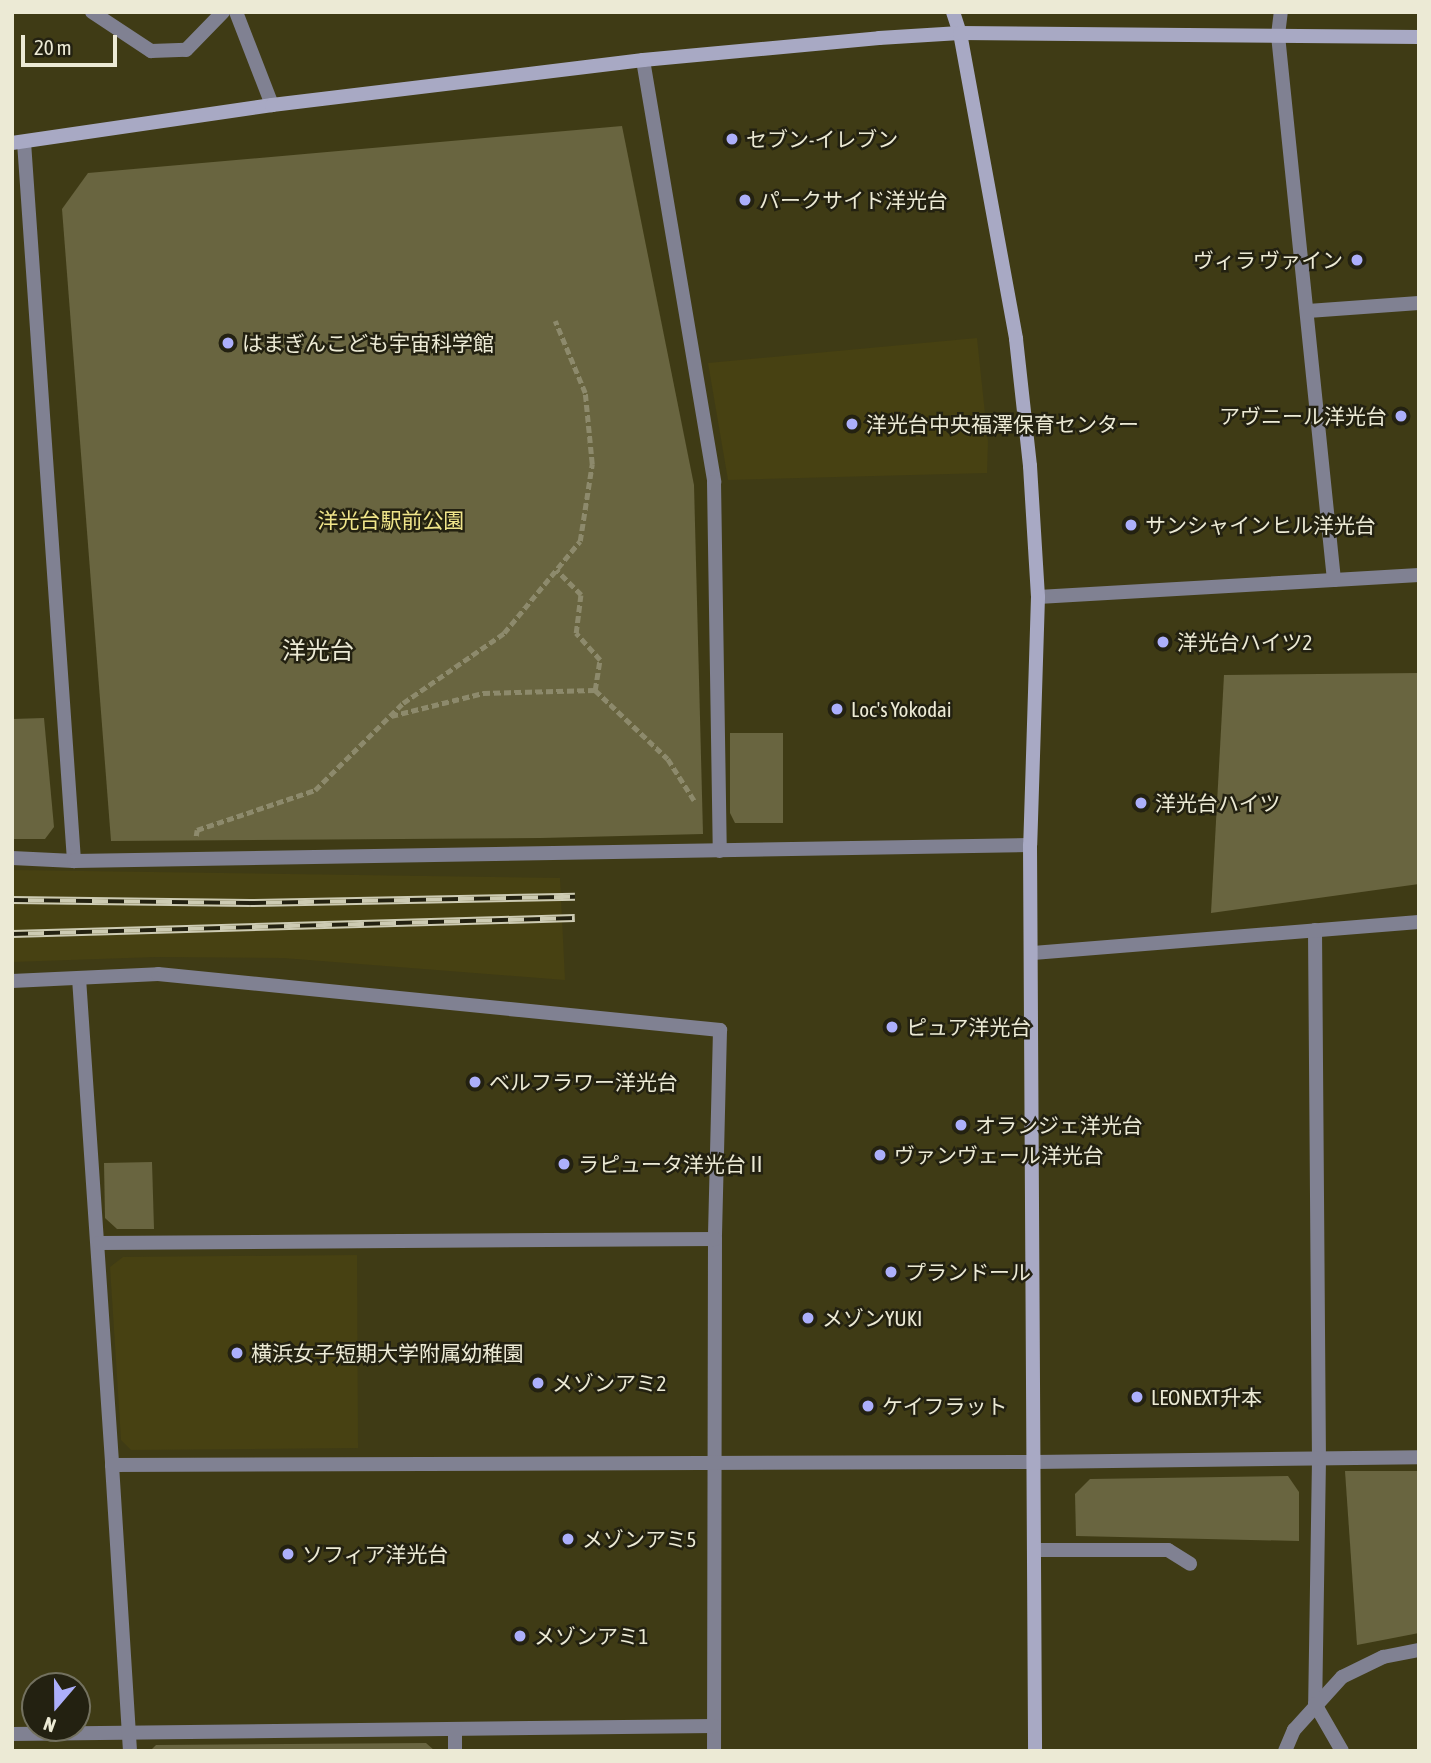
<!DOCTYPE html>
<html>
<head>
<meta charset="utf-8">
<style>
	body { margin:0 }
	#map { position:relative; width:1431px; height:1763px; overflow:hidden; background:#3f3b15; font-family:"Asap Condensed","Noto Sans JP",sans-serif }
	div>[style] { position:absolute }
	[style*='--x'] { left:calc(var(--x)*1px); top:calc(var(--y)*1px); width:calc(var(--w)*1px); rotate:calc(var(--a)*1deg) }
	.built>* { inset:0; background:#474112 }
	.green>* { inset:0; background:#696540 }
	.path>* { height:4.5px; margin-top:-2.25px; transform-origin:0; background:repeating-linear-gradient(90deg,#8d8a6c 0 7px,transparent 0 10.5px) }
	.lane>* { height:14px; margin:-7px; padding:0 7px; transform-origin:7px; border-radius:7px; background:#808192 }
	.street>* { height:14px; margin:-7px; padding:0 7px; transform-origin:7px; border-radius:7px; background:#808192 }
	.secondary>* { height:14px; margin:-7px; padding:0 7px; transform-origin:7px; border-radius:7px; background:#a8a9c4 }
	.rail>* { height:8px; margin-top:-4px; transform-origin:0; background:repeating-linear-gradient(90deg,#232111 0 16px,#cdcbb3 0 32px); box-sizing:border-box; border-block:2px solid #cdcbb3 }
	.dots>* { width:19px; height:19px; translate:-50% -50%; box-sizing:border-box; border:4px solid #232111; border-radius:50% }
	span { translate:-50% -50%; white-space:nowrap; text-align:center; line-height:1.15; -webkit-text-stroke:5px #232111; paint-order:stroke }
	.poi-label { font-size:21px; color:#ecead5 }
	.left { translate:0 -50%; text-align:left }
	.right { translate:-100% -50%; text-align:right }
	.park-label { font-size:21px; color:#f0e58a }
	.quarter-label { font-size:24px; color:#ecead5 }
	.frame { position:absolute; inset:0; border:14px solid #ecead5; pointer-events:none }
	.north { position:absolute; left:21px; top:1672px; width:70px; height:70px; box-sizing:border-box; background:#232111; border:2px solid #73715f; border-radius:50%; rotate:200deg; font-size:19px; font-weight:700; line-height:28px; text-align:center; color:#ecead5 }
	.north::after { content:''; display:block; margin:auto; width:24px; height:32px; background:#acaffb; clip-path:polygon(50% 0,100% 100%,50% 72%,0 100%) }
	.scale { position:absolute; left:21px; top:35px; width:96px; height:32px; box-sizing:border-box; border:4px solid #ecead5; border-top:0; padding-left:9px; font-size:21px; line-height:24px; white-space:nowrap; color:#ecead5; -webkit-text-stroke:5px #232111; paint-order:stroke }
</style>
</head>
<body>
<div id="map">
	<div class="built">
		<i style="clip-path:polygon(977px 338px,988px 442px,987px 473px,728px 480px,708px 363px)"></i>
		<i style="clip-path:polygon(12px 870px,560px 878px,565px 980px,283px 958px,156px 957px,12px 962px)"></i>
		<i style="clip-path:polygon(357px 1255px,358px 1448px,131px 1450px,121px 1440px,110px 1267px,123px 1257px)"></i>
	</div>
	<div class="green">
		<i style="clip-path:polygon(622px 126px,694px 485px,703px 834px,541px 838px,111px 841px,62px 209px,88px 173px)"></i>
		<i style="clip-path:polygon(1419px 673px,1419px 884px,1211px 913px,1224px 675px)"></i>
		<i style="clip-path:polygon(44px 718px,54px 827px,45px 839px,12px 839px,12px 719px)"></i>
		<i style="clip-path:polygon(730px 733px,783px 733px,783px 823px,735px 823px,730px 813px)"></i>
		<i style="clip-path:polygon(152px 1162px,154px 1229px,117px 1229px,105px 1218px,104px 1163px)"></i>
		<i style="clip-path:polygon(1345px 1471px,1419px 1471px,1419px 1633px,1357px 1645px)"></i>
		<i style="clip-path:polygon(1288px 1476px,1299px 1492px,1299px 1541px,1076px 1536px,1075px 1494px,1090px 1479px)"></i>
		<i style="clip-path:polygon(426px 1743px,435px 1751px,150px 1751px,156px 1745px)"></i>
	</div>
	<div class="path">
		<i style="--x:595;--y:690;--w:100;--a:43.4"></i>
		<i style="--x:668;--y:759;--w:49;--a:57.6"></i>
		<i style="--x:391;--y:716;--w:95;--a:-14"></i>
		<i style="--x:483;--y:693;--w:112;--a:-1.5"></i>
		<i style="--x:595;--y:690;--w:30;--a:-81"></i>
		<i style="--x:600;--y:660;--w:36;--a:-132"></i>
		<i style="--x:576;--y:633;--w:38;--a:-83"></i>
		<i style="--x:581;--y:595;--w:35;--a:-135"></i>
		<i style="--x:196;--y:836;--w:6;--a:-81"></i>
		<i style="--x:197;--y:830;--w:125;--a:-18.7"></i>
		<i style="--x:315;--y:790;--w:124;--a:-44.7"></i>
		<i style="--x:403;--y:703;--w:123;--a:-34.7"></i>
		<i style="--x:504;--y:633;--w:119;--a:-50.4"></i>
		<i style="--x:580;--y:541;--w:78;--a:-81.1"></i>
		<i style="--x:592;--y:464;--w:71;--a:-95.6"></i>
		<i style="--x:585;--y:393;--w:78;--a:-112.6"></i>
	</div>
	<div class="lane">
		<i style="--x:92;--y:12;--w:71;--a:33.5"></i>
		<i style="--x:151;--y:51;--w:35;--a:-2"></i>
		<i style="--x:186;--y:50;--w:53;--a:-45.8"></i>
		<i style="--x:236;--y:12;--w:100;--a:68.8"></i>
		<i style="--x:1278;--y:35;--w:23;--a:-83"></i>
		<i style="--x:1035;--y:1550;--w:133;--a:0"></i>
		<i style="--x:1168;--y:1550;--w:26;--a:32"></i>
	</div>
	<div class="street">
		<i style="--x:643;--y:60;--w:428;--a:80.4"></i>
		<i style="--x:714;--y:482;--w:369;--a:89.1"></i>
		<i style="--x:24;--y:142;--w:721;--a:86.02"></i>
		<i style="--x:1308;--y:311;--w:111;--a:-4.1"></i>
		<i style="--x:1334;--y:580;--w:85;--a:-3.4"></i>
		<i style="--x:1038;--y:597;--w:296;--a:-3.3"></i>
		<i style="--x:1334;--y:580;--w:548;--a:-95.87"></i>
		<i style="--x:12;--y:858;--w:62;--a:2.8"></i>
		<i style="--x:74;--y:861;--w:956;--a:-0.96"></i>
		<i style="--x:1315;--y:930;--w:529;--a:89.57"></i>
		<i style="--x:1319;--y:1459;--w:245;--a:90.9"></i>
		<i style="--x:1315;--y:1704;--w:54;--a:60.1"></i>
		<i style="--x:1033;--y:953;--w:387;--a:-4.6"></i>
		<i style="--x:79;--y:978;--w:488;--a:86.1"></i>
		<i style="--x:12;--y:981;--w:146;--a:-2.7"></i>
		<i style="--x:158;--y:974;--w:565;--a:5.69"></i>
		<i style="--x:720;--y:1030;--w:209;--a:91.4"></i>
		<i style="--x:715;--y:1239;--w:512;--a:90.11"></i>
		<i style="--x:99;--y:1243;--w:616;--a:-0.37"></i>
		<i style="--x:12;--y:1734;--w:702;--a:-0.65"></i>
		<i style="--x:130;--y:1751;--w:287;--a:-93.6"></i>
		<i style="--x:112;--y:1465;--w:922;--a:-0.19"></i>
		<i style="--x:1034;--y:1462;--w:385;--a:-0.7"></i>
		<i style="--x:455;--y:1751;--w:22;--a:-90"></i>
		<i style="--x:1285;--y:1751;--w:23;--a:-67"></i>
		<i style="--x:1294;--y:1730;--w:72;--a:-47.8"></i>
		<i style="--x:1342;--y:1677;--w:46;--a:-26"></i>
		<i style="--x:1383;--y:1657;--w:37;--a:-11"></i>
	</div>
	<div class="secondary">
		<i style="--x:953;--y:12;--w:22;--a:72"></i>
		<i style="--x:960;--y:33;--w:311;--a:79.6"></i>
		<i style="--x:1016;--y:339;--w:128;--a:83.7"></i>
		<i style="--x:1030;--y:466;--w:131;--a:86.5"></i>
		<i style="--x:1038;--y:597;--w:248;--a:91.8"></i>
		<i style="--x:1030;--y:845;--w:906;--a:89.68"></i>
		<i style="--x:12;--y:143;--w:263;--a:-8.3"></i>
		<i style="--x:272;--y:105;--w:374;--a:-6.9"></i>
		<i style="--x:643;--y:60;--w:237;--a:-5.3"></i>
		<i style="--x:879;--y:38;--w:81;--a:-3.5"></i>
		<i style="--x:960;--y:33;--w:459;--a:0.5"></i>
	</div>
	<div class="rail">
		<i style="--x:12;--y:900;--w:238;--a:0.7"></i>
		<i style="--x:250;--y:903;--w:325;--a:-1.1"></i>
		<i style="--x:12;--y:934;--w:563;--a:-1.63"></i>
	</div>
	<div class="dots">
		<i style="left:732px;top:139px;background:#acaffb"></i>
		<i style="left:745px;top:200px;background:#acaffb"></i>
		<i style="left:1357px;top:260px;background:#acaffb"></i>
		<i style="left:228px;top:343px;background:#acaffb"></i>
		<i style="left:1401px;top:416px;background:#acaffb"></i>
		<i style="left:852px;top:424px;background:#acaffb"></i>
		<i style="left:1131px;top:525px;background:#acaffb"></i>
		<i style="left:1163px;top:642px;background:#acaffb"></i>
		<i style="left:837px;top:709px;background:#acaffb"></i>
		<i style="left:1141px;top:803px;background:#acaffb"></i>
		<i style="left:892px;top:1027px;background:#acaffb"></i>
		<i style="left:475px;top:1082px;background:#acaffb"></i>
		<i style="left:961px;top:1125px;background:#acaffb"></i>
		<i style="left:880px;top:1155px;background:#acaffb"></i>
		<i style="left:564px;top:1164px;background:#acaffb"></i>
		<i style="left:891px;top:1272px;background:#acaffb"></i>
		<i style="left:808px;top:1318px;background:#acaffb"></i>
		<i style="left:237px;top:1353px;background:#acaffb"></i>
		<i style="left:538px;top:1383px;background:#acaffb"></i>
		<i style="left:1137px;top:1397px;background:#acaffb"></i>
		<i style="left:868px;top:1406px;background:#acaffb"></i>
		<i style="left:568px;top:1539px;background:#acaffb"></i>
		<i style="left:288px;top:1554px;background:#acaffb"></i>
		<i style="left:520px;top:1636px;background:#acaffb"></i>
	</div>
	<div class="poi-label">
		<span class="left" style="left:746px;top:139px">セブン-イレブン</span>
		<span class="left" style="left:759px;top:200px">パークサイド洋光台</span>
		<span class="right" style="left:1343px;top:260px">ヴィラ ヴァイン</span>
		<span class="left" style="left:242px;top:343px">はまぎんこども宇宙科学館</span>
		<span class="right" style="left:1387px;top:416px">アヴニール洋光台</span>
		<span class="left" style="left:866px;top:424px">洋光台中央福澤保育センター</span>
		<span class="left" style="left:1145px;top:525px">サンシャインヒル洋光台</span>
		<span class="left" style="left:1177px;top:642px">洋光台ハイツ2</span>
		<span class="left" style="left:851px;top:709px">Loc's Yokodai</span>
		<span class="left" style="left:1155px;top:803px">洋光台ハイツ</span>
		<span class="left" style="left:906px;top:1027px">ピュア洋光台</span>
		<span class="left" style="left:489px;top:1082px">ベルフラワー洋光台</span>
		<span class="left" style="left:975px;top:1125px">オランジェ洋光台</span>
		<span class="left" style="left:894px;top:1155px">ヴァンヴェール洋光台</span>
		<span class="left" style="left:578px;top:1164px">ラピュータ洋光台Ⅱ</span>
		<span class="left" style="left:905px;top:1272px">プランドール</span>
		<span class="left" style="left:822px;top:1318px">メゾンYUKI</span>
		<span class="left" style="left:251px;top:1353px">横浜女子短期大学附属幼稚園</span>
		<span class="left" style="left:552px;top:1383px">メゾンアミ2</span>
		<span class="left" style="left:1151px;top:1397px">LEONEXT升本</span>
		<span class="left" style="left:882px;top:1406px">ケイフラット</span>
		<span class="left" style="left:582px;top:1539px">メゾンアミ5</span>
		<span class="left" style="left:302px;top:1554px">ソフィア洋光台</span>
		<span class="left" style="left:534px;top:1636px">メゾンアミ1</span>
	</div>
	<div class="park-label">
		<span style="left:391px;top:520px">洋光台駅前公園</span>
	</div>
	<div class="quarter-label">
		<span style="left:318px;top:651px">洋光台</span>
	</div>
	<div class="frame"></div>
	<div class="north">N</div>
	<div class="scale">20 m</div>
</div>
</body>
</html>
